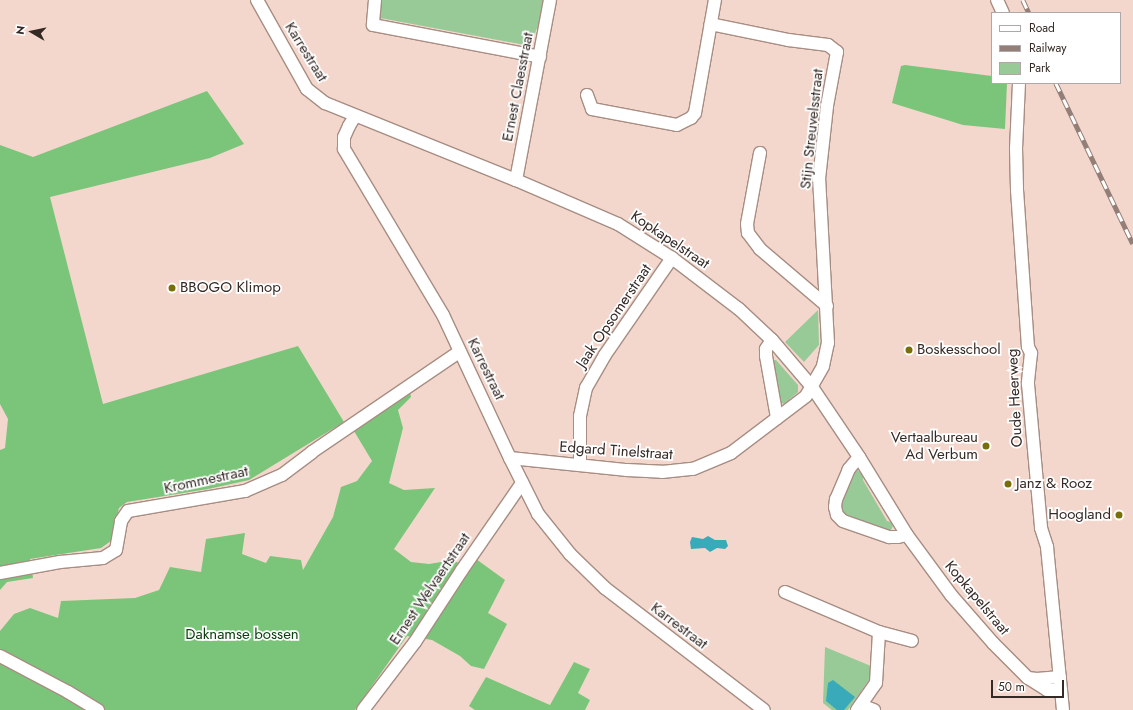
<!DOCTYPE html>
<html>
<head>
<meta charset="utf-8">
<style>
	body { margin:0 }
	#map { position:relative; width:1133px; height:710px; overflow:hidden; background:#f4d7cc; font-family:Jost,sans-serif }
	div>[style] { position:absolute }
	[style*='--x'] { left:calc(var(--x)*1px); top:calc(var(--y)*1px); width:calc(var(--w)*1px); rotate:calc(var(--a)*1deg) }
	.green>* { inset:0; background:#98ca97 }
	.forest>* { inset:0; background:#7bc57b }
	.water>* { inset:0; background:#39aab9 }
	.roads { filter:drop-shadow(1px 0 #a78d82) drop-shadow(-1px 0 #a78d82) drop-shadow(0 1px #a78d82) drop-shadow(0 -1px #a78d82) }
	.minor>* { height:12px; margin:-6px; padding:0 6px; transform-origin:6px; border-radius:6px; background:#fff }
	.rail>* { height:4.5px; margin-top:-2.25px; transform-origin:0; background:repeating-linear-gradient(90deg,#fff 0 9px,#937f77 0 18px); box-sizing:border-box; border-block:1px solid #937f77 }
	.dots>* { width:11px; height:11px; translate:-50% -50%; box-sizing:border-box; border:2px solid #fff; border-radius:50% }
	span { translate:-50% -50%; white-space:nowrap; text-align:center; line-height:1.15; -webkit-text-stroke:3.5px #fff; paint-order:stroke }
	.street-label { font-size:15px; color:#342925 }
	.poi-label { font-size:15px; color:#342925 }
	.left { translate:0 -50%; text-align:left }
	.right { translate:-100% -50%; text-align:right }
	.park-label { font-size:15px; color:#0c4010 }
	.legend { position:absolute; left:991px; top:12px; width:130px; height:72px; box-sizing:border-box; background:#fff; border:1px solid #aea9a8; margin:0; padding:5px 7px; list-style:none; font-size:12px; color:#342925 }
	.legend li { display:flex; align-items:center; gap:8px; height:20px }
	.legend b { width:20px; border:1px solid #aea9a8 }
	.north { position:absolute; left:12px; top:12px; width:40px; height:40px; -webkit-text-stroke:3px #fff; paint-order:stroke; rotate:279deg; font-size:11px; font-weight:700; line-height:16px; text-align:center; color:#342925 }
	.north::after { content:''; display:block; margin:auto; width:14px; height:18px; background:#342925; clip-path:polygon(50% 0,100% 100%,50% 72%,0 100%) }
	.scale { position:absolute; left:991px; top:680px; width:73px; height:18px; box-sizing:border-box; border:2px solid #342925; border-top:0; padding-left:5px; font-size:12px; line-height:14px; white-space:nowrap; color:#342925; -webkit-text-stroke:3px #fff; paint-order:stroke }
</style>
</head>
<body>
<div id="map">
	<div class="green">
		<i style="clip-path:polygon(378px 0,543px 0,539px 23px,532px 41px,525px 45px,380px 18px,378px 10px)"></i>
		<i style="clip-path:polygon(818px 310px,819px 345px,804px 362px,785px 342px)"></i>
		<i style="clip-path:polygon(774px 360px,776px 360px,798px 385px,798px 392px,784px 404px,780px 402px,772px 363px)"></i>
		<i style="clip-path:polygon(856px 469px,863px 475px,863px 480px,887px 521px,891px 522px,893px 526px,890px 532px,843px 517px,838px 503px,847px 477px)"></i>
		<i style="clip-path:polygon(825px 647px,871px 666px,871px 677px,848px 710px,832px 710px,823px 703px)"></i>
	</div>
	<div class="forest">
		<i style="clip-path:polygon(905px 65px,992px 76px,992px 83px,1007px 83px,1005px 129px,963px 125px,892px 103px,901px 66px)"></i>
		<i style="clip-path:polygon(207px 91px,244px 144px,210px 158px,50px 197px,103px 404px,298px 346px,344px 422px,249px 480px,208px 489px,127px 502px,119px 508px,111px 541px,101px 548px,30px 559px,33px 578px,7px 582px,0 590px,0 450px,5px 448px,8px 419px,0 404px,0 145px,33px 157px)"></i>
		<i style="clip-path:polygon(410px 392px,411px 397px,398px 410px,403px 428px,389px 483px,404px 490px,435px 488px,394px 549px,411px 562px,429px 564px,453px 560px,470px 569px,476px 559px,505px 580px,488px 613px,507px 624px,484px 669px,471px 666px,460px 656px,432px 640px,407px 636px,355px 710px,0 710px,0 631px,14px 614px,30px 608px,58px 618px,61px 601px,135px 598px,159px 590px,170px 567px,201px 572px,206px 539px,245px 533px,242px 554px,266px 563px,270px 556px,301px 560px,303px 570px,333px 517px,341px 487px,357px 481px,372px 461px,354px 431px)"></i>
		<i style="clip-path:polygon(574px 662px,590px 669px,578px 693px,590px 700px,585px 710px,475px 710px,469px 706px,486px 677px,550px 705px)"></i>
	</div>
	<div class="water">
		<i style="clip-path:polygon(708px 536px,715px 540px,726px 540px,728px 546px,725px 549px,717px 548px,710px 552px,705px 548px,691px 549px,690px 542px,692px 537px,703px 539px)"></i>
		<i style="clip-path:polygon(833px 680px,855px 697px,844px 710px,837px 710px,826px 701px,828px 683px)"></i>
	</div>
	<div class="roads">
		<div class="minor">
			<i style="--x:257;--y:0;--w:102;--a:60.7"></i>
			<i style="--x:307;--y:89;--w:23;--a:38"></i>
			<i style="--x:325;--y:103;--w:206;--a:22"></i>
			<i style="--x:516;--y:180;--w:111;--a:23.3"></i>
			<i style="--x:618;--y:224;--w:64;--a:32.2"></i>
			<i style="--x:672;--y:258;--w:84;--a:37.3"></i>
			<i style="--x:739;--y:309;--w:45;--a:43.2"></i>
			<i style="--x:772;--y:340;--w:62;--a:49.6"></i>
			<i style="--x:812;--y:387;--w:84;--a:56.1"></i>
			<i style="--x:859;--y:457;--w:92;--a:58.4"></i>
			<i style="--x:907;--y:535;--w:74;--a:53.7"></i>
			<i style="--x:951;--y:595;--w:64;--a:48.8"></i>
			<i style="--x:993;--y:643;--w:49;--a:45"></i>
			<i style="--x:1028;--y:678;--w:22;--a:32"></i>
			<i style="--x:1047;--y:690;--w:14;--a:0"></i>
			<i style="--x:375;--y:0;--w:25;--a:95"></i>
			<i style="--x:373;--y:25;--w:170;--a:10.8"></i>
			<i style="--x:997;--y:0;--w:14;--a:65"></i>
			<i style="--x:1019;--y:83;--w:65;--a:92.6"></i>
			<i style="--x:1016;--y:148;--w:42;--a:88.6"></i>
			<i style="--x:1017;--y:190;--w:157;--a:86"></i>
			<i style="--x:1028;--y:347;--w:7;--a:63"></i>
			<i style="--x:1031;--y:353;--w:31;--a:96"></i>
			<i style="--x:1028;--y:384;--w:145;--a:84.8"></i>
			<i style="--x:1041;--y:528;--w:20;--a:72"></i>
			<i style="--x:1047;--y:547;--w:164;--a:84.4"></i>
			<i style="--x:587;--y:95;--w:15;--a:70"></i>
			<i style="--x:592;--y:109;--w:86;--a:10.7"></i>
			<i style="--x:677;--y:125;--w:16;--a:-27"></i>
			<i style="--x:691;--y:118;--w:6;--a:-51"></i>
			<i style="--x:695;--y:113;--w:115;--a:-80"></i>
			<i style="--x:355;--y:116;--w:12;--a:121"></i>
			<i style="--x:349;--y:126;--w:12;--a:114"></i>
			<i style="--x:344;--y:137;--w:12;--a:90"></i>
			<i style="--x:344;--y:149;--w:193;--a:59.2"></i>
			<i style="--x:443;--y:315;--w:158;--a:64.9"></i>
			<i style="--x:510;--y:458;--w:63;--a:63.4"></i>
			<i style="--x:538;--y:514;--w:51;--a:51.3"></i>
			<i style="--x:570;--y:554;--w:49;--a:44.2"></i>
			<i style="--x:605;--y:588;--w:200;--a:37.5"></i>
			<i style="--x:760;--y:153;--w:72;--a:100.4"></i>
			<i style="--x:747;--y:224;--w:9;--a:84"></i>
			<i style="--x:748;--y:233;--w:20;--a:53"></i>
			<i style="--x:760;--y:249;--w:88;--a:40.4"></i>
			<i style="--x:516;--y:180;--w:183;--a:-79.3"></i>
			<i style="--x:772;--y:340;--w:11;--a:124"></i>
			<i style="--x:766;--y:349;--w:7;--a:90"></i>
			<i style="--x:766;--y:356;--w:63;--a:79.9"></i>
			<i style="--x:859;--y:457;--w:16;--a:130"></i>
			<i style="--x:849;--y:469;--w:33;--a:113"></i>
			<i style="--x:836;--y:499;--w:8;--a:97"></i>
			<i style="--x:835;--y:507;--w:8;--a:76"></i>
			<i style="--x:837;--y:515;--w:8;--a:45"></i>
			<i style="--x:843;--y:521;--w:49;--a:19.2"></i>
			<i style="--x:889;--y:537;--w:9;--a:0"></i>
			<i style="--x:898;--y:537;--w:9;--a:-13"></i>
			<i style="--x:510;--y:458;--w:118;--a:5.9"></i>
			<i style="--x:627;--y:470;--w:35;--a:3"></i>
			<i style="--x:662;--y:472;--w:31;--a:-6"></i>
			<i style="--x:693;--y:469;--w:41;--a:-22.8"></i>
			<i style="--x:731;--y:453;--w:94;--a:-37.2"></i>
			<i style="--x:806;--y:396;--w:34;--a:-60"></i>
			<i style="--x:823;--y:366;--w:24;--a:-78"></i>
			<i style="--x:828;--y:343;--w:164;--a:-93.1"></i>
			<i style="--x:819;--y:179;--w:73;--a:-83.7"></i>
			<i style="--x:827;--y:106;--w:55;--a:-79.5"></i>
			<i style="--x:837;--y:52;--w:11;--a:-142"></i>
			<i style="--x:828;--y:45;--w:40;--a:-172.9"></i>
			<i style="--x:788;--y:40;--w:79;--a:-168.3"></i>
			<i style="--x:580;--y:465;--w:49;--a:-90"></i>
			<i style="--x:580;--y:416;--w:29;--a:-78"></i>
			<i style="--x:586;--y:388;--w:38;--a:-60"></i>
			<i style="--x:605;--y:355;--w:118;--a:-55.4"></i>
			<i style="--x:0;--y:573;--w:61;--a:-10.4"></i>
			<i style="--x:60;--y:562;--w:43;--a:-5.3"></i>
			<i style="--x:103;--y:558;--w:15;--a:-32"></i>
			<i style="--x:116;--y:550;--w:29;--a:-80"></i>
			<i style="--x:121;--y:521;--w:12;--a:-55"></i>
			<i style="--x:128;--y:511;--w:119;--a:-9.7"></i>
			<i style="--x:245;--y:491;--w:40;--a:-23.4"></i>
			<i style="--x:282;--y:475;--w:38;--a:-37"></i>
			<i style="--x:312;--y:452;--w:178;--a:-34.2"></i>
			<i style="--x:785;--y:592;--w:102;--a:23.1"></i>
			<i style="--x:879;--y:632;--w:34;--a:15"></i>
			<i style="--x:0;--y:656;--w:77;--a:27.9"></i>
			<i style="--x:68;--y:692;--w:35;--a:31"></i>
			<i style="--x:1028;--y:678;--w:9;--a:6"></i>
			<i style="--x:1037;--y:679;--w:23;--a:-5"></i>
			<i style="--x:861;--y:705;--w:14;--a:21"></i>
			<i style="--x:363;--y:710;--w:86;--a:-52.6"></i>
			<i style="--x:415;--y:642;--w:86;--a:-56.9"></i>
			<i style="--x:462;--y:570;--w:106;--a:-55.4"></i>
			<i style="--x:857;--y:710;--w:33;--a:-55"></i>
			<i style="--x:876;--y:683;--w:51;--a:-86.6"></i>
		</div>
	</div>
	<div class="rail">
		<i style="--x:1023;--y:0;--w:14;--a:65"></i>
		<i style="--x:1056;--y:83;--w:178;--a:64.4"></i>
	</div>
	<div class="dots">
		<i style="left:172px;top:288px;background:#7a6e0b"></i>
		<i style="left:909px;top:350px;background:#7a6e0b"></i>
		<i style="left:986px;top:446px;background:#7a6e0b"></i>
		<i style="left:1008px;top:484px;background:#7a6e0b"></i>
		<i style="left:1119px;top:515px;background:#7a6e0b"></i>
	</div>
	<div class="street-label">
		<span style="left:306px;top:52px;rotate:58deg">Karrestraat</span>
		<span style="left:518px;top:87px;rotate:-79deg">Ernest Claesstraat</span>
		<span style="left:812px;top:129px;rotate:-84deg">Stijn Streuvelsstraat</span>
		<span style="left:670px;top:240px;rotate:34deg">Kopkapelstraat</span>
		<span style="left:614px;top:316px;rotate:-56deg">Jaak Opsomerstraat</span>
		<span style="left:486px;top:369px;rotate:64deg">Karrestraat</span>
		<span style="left:1015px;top:398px;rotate:-93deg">Oude Heerweg</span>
		<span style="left:616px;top:451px;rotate:4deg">Edgard Tinelstraat</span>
		<span style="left:206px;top:480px;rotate:-12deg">Krommestraat</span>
		<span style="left:430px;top:589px;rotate:-56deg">Ernest Welvaertstraat</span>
		<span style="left:977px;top:598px;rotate:50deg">Kopkapelstraat</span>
		<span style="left:679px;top:626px;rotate:37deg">Karrestraat</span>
	</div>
	<div class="poi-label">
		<span class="left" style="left:180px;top:288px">BBOGO Klimop</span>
		<span class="left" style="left:917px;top:350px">Boskesschool</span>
		<span class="right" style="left:978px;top:446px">Vertaalbureau<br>Ad Verbum</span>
		<span class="left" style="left:1016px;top:484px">Janz &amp; Rooz</span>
		<span class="right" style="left:1111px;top:515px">Hoogland</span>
	</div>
	<div class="park-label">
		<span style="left:242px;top:635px">Daknamse bossen</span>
	</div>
	<ul class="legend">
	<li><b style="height:5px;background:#fff"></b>Road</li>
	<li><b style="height:5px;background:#937f77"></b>Railway</li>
	<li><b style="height:11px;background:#98ca97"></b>Park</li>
	</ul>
	<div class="north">N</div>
	<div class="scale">50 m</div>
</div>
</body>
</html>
